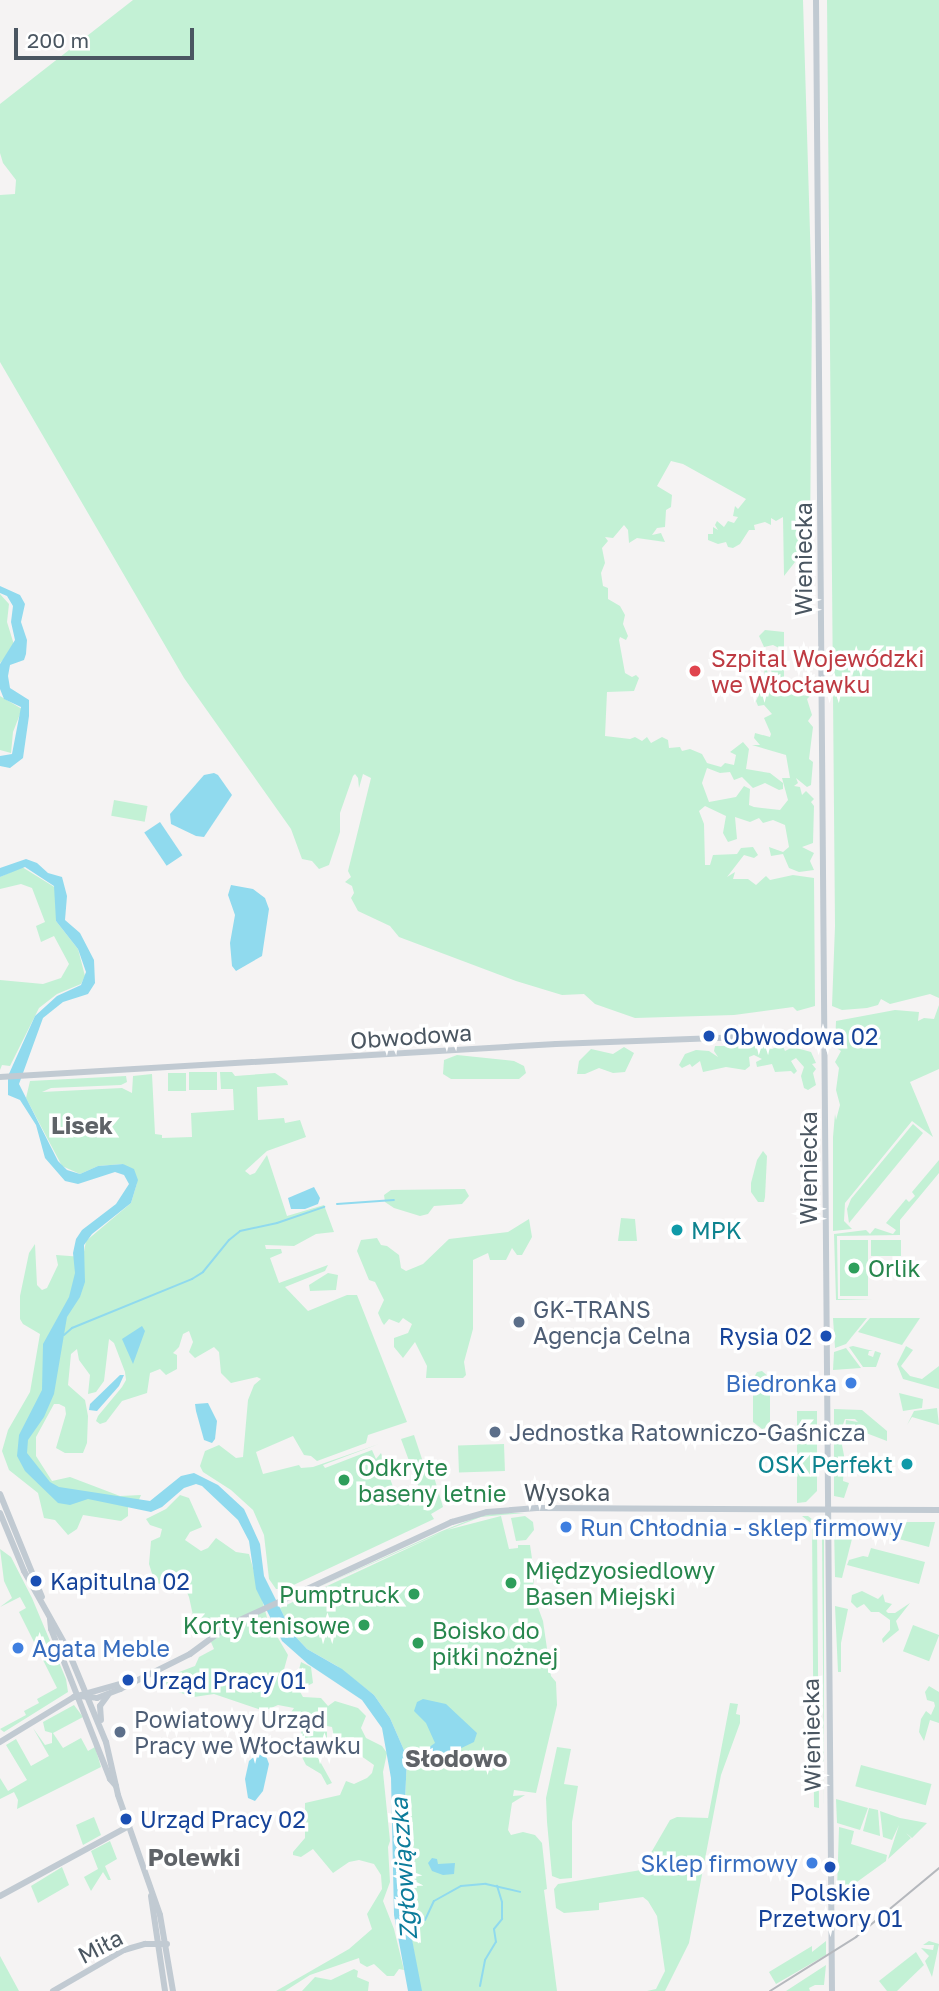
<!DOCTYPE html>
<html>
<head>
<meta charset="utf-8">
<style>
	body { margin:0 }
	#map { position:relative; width:939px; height:1991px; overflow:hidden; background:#f5f3f3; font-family:"Golos Text",sans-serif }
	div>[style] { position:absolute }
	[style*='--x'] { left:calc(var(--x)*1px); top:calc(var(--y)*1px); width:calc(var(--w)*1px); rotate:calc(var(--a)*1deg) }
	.green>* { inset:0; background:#c3f1d5; transform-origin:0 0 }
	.water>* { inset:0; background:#90daee; transform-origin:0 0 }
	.stream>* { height:2px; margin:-1px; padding:0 1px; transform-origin:1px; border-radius:1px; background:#90daee }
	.tertiary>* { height:6px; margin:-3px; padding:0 3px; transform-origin:3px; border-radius:3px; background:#c1cad2 }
	.rail>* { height:2px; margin:-1px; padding:0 1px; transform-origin:1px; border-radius:1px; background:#b5b8bd }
	.dots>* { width:19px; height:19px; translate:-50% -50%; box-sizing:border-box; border:4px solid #fff; border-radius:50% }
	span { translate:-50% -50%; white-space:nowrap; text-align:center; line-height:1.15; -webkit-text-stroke:7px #fff; paint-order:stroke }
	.street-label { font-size:23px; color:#4a5661 }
	.health-label { font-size:23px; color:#be3a42 }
	.left { translate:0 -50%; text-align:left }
	.transit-label { font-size:23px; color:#164399 }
	.right { translate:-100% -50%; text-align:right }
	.culture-label { font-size:23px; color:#0d838f }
	.leisure-label { font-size:23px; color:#27864d }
	.service-label { font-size:23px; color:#4e5e75 }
	.shop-label { font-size:23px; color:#366cbe }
	.neighbourhood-label { font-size:24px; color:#5f6368; font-weight:700 }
	.water-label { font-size:24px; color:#0c7c9b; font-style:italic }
	.scale { position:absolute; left:14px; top:28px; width:180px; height:32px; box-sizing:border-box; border:4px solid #4a5661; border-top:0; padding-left:9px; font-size:21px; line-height:24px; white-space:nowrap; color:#4a5661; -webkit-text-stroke:5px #fff; paint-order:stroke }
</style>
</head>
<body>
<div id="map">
	<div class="green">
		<i style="clip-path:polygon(133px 0,803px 0,812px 299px,810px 543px,784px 576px,783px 517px,776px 521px,771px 518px,771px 525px,765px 522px,754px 525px,755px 530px,749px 530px,740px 544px,733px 548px,728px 547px,726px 542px,718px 544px,708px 540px,708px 534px,713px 534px,713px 527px,718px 530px,715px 525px,717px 521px,724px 527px,728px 521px,734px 523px,738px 517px,733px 516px,735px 506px,738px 509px,746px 499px,683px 464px,671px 461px,657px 486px,672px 495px,671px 507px,666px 510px,665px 527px,657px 528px,652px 535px,661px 533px,665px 542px,637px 538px,629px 543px,628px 530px,624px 525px,613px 538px,605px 537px,608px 541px,602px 548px,605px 563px,601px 573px,603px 586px,608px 588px,608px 599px,620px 606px,625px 615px,623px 624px,628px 636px,626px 640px,620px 637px,619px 640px,625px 673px,632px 677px,636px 675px,639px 678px,634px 691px,607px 692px,605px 736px,630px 739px,635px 737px,642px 741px,647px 737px,651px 743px,662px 737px,668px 740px,669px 748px,680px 747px,682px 751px,690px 749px,702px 754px,707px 763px,721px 767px,725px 763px,734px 765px,736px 755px,730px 752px,743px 742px,749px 749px,746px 769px,770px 773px,783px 783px,783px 789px,779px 790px,765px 783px,753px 788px,742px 777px,734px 780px,730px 772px,720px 773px,707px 768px,702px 783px,709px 802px,736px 797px,744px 786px,750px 789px,749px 805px,754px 807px,780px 810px,788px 800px,782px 778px,790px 778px,786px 755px,752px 745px,760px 745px,754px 738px,755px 733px,770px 737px,771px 734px,764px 718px,772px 714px,764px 705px,758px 706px,756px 701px,761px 690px,765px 692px,764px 657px,769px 654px,778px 657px,767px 670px,769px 679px,772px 678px,771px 668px,782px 658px,778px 653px,779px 648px,773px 645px,764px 647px,759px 636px,765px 630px,784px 632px,784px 694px,810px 696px,807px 699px,812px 715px,808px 721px,813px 727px,809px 759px,813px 762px,811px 785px,807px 787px,796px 778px,798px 783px,794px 786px,800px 787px,802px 795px,806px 791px,814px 799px,811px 802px,814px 806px,813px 843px,802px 847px,814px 853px,810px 861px,814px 870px,799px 872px,789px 868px,783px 854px,771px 856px,769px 847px,783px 852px,789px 847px,785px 825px,773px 820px,763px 823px,759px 818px,750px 822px,735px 817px,737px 839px,728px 842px,723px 833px,726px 816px,705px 806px,699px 811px,704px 824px,705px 865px,710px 865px,713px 855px,737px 854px,741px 848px,753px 847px,758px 855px,754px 858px,744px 855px,727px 877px,735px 872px,733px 879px,748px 879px,756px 885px,766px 876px,770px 880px,793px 875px,814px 878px,815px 1006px,797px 1011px,793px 1007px,734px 1015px,635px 1018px,595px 1004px,584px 994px,562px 995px,516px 981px,399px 937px,390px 926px,358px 911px,351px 898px,354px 893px,352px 886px,345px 882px,351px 877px,348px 871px,371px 778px,363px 774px,359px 788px,358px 778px,355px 774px,353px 776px,340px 813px,340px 832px,329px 865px,319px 869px,312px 861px,302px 859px,291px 829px,184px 678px,0 362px,0 195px,15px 194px,16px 180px,3px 163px,0 153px,0 104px)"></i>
		<i style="clip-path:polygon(827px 0,939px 0,939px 998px,930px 994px,890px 1004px,881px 999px,878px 1005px,867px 1008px,842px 1010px,832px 1006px,835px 926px)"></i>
		<i style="clip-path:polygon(0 594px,9px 604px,7px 622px,15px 648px,0 663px)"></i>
		<i style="clip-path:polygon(0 696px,22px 709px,13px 732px,11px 753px,0 750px)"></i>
		<i style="left:114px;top:800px;width:34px;height:16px;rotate:10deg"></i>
		<i style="clip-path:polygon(22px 867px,56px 888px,56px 921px,78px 949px,85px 976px,81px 984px,57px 994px,39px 1008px,10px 1066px,2px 1065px,0 1070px,0 980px,43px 984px,61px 978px,69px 964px,54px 936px,41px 942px,36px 926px,45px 922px,32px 888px,21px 884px,0 889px,0 877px)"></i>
		<i style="clip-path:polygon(939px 1005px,939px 1069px,910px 1082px,933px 1137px,912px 1121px,845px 1203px,844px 1221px,852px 1229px,833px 1231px,833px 1137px,835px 1114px,836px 1120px,840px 1105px,836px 1090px,839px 1068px,835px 1062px,841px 1051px,835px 1047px,836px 1021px,895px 1010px,919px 1012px,918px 1021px,924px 1018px,934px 1019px)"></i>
		<i style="clip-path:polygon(782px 1044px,785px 1051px,793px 1047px,811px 1052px,816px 1063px,812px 1064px,816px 1069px,813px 1073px,816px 1085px,808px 1090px,804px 1088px,801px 1076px,804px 1067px,796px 1058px,791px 1061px,797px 1071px,794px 1074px,791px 1071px,775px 1072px,772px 1064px,757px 1067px,756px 1062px,762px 1059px,754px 1055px,749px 1057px,750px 1066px,745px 1070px,726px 1067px,703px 1072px,700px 1061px,692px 1067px,690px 1064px,682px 1068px,679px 1065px,685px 1054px,696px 1050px,709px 1051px,718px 1057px,714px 1051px,715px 1046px,766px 1046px,772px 1049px)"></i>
		<i style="clip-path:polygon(624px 1047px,634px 1053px,625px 1072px,613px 1073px,599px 1068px,585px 1074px,577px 1074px,579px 1061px,591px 1049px,613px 1054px)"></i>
		<i style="clip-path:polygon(457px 1055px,514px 1061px,524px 1066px,526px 1073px,519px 1079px,451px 1079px,443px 1074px,444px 1060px)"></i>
		<i style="left:189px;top:1072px;width:28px;height:18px"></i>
		<i style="clip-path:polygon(220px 1072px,232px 1072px,235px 1076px,275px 1073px,287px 1081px,288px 1085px,257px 1087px,258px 1120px,284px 1118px,285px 1123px,300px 1120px,306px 1137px,267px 1151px,245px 1171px,250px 1175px,255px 1173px,267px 1155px,287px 1216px,324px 1205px,334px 1232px,316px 1234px,294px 1246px,265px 1245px,266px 1249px,281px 1249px,282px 1253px,270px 1258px,279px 1283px,328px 1265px,325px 1271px,285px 1287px,308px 1311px,347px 1295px,357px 1295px,407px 1422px,368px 1435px,366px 1443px,317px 1461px,311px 1456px,304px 1455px,293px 1436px,256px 1452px,263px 1474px,299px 1465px,301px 1468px,313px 1467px,379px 1444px,323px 1465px,325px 1468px,372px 1450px,376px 1459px,381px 1453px,397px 1498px,407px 1499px,417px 1494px,419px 1488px,401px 1439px,414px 1435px,425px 1468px,431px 1467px,443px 1507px,431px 1514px,434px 1519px,285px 1589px,276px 1589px,269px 1579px,264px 1535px,253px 1510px,231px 1490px,203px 1472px,200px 1466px,205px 1451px,219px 1445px,236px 1458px,243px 1457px,248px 1400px,254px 1385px,261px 1379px,257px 1377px,231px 1383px,221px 1373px,219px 1352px,214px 1347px,195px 1358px,189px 1352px,193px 1342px,189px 1331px,183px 1334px,179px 1347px,173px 1353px,177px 1355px,177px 1369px,166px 1375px,160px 1369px,150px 1373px,147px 1393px,122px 1401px,106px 1422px,100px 1424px,96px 1421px,98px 1416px,122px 1387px,126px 1380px,125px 1372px,114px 1343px,109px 1339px,104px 1381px,96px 1392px,88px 1394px,90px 1375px,79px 1360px,77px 1349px,71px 1354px,68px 1385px,85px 1400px,88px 1416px,87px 1443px,83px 1453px,65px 1453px,56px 1448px,66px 1414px,65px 1407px,59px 1404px,54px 1404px,36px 1437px,36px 1456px,52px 1481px,70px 1477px,120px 1496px,141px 1495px,138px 1502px,128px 1506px,128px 1516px,121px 1521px,83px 1515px,77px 1529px,68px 1535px,55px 1520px,44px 1518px,38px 1493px,9px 1470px,2px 1451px,8px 1430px,30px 1392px,40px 1334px,23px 1324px,20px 1319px,20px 1296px,29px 1253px,35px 1244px,37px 1285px,42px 1290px,47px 1288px,58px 1265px,56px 1255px,83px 1257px,86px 1241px,131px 1203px,137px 1183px,123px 1164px,98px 1166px,80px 1174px,62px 1166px,26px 1098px,30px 1081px,126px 1076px,127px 1082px,121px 1085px,51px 1088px,42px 1092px,122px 1088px,132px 1093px,133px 1076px,152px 1074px,155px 1134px,162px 1135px,162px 1138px,192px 1137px,191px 1113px,234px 1110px,233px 1089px,221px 1089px)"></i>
		<i style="left:186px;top:1073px;width:18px;height:18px;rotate:90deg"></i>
		<i style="clip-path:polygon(913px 1124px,923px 1133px,849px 1223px,847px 1209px,851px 1199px)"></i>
		<i style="clip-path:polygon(763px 1151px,767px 1156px,765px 1197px,764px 1202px,758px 1202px,751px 1192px,751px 1183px,757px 1160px)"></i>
		<i style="clip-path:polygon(939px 1160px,939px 1173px,900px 1220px,900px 1235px,837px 1236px,838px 1299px,873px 1300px,836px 1300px,834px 1234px,866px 1230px,870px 1234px,875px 1228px,893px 1234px,896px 1230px,886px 1223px,906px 1199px,909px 1202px,915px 1196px,912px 1192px)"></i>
		<i style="clip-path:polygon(465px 1189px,469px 1196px,462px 1204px,434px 1206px,428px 1214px,420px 1216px,394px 1208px,385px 1202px,384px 1195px,391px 1190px)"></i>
		<i style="clip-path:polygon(621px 1218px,635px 1219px,637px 1241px,618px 1241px)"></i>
		<i style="clip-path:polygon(529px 1219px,532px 1237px,522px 1255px,517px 1255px,512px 1248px,506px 1260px,490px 1260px,488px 1253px,473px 1260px,473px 1329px,464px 1362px,466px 1375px,463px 1378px,426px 1378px,427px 1366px,415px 1342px,403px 1358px,394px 1347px,394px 1338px,408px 1333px,412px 1324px,403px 1318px,399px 1323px,389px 1319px,384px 1325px,382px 1322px,378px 1313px,384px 1300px,375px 1282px,369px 1280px,357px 1251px,361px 1240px,377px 1238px,381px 1245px,387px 1246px,399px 1255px,401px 1268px,406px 1271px,423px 1264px,449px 1239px,508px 1232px)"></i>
		<i style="left:840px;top:1240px;width:28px;height:56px"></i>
		<i style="left:871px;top:1240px;width:30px;height:16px"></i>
		<i style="clip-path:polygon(328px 1273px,338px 1275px,336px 1290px,310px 1291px,309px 1285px)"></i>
		<i style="clip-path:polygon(833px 1318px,867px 1318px,846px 1344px,835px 1348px)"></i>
		<i style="clip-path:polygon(870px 1318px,920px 1318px,902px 1345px,858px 1332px)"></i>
		<i style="clip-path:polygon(853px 1346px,873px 1351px,869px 1351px,868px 1355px,873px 1357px,875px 1351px,881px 1353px,876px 1367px,863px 1367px,849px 1347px)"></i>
		<i style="clip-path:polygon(906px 1346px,913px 1350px,901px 1366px,910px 1376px,922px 1379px,939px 1366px,939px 1389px,903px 1379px,897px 1364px)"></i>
		<i style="clip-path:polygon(846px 1348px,861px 1368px,833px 1370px,834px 1352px)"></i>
		<i style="clip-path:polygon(762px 1371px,770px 1378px,770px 1421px,769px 1427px,762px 1429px,753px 1422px,753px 1379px,757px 1372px)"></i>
		<i style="clip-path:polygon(899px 1393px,923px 1399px,922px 1408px,903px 1411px)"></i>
		<i style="clip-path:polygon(937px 1408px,939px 1425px,912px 1417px,907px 1425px,914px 1411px)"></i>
		<i style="clip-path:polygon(834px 1409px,862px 1410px,887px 1431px,887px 1441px,866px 1433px,863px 1436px,845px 1431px,846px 1420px,858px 1422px,855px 1419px,845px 1419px,841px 1430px,834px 1429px)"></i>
		<i style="clip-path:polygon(797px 1411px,817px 1411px,817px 1491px,806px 1502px,797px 1503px)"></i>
		<i style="clip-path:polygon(834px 1433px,845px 1434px,842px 1445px,846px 1466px,834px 1464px)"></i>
		<i style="left:504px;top:1444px;width:27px;height:46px;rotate:88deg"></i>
		<i style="clip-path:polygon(834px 1465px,844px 1467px,843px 1481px,849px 1483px,844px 1498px,834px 1496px)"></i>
		<i style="clip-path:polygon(180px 1495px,189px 1498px,202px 1527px,190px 1532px,185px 1540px,201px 1551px,208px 1548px,216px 1538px,236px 1552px,249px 1554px,268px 1621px,288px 1655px,283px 1673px,286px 1681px,296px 1681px,301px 1662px,311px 1667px,313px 1683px,299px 1690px,303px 1697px,321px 1698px,328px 1706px,335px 1701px,358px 1708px,366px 1716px,361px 1728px,366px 1738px,382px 1746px,387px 1753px,383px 1772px,390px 1841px,388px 1847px,390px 1882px,383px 1901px,394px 1929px,404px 1970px,399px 1969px,394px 1976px,387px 1976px,374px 1964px,367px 1967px,360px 1963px,359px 1958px,310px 1975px,285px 1991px,276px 1991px,349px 1949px,372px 1929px,367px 1914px,382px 1889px,381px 1875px,374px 1864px,359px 1860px,349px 1862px,333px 1873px,313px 1849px,301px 1857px,293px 1855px,293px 1852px,305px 1838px,305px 1803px,340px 1795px,346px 1781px,354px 1784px,367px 1778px,372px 1773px,374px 1765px,334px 1737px,332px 1727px,327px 1726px,327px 1741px,317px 1756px,332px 1783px,327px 1785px,321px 1774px,306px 1765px,300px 1753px,298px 1741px,303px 1728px,287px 1718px,294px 1708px,278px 1705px,264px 1711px,214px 1694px,194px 1697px,165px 1688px,158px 1680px,195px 1666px,199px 1657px,214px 1649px,207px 1633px,203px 1637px,197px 1634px,189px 1597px,181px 1579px,171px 1577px,161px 1584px,155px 1583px,149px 1564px,151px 1541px,160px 1537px,162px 1529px,150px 1525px,146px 1519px,166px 1509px)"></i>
		<i style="clip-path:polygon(498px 1513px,525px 1513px,481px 1517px,447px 1530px,501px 1516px,509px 1549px,518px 1548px,518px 1545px,530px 1545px,534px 1572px,533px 1594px,543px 1621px,551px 1676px,556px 1682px,557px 1705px,536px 1793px,514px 1790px,513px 1796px,525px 1795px,512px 1803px,508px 1830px,511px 1835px,523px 1832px,535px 1835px,542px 1843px,547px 1889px,544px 1890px,557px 1991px,421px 1991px,406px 1908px,404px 1823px,407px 1757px,390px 1718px,374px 1695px,337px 1666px,307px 1649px,293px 1634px,280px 1608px,445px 1531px,308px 1592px,442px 1531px,477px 1517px)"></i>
		<i style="clip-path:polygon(525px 1516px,533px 1522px,534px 1530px,526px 1540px,516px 1541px,511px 1518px)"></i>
		<i style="clip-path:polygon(802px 1516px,808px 1516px,817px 1523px,819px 1808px,814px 1807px,812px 1524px)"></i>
		<i style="clip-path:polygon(837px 1522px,852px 1522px,855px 1527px,842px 1578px,835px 1577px,834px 1525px)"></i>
		<i style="clip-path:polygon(855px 1522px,935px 1522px,929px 1547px,857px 1528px)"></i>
		<i style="clip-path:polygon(822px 1531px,824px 1531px,824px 1807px)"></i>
		<i style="clip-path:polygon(871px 1548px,925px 1562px,919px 1584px,847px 1565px,849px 1560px,863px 1556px,868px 1557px)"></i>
		<i style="clip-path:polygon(0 1549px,11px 1557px,32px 1598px,66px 1679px,68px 1692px,4px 1732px,0 1729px,26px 1715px,24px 1711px,39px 1703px,37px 1699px,57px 1688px,19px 1612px,26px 1608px,20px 1597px,0 1607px,12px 1598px,4px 1581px)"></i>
		<i style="clip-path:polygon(862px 1591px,878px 1599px,883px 1594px,885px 1602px,892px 1604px,886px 1611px,888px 1613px,895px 1613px,910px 1603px,896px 1621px,899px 1630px,883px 1643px,882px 1639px,890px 1630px,890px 1620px,879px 1612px,871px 1612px,864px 1604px,857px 1608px,851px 1602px,852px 1595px)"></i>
		<i style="clip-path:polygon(835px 1606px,848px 1609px,841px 1643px,841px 1672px,838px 1672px)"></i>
		<i style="left:913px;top:1625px;width:28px;height:28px;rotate:21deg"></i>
		<i style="clip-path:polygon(929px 1686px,939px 1692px,939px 1723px,930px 1720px,924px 1741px,919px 1732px,921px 1719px,926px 1711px,931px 1715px,935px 1706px,934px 1702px,927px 1700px,925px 1692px)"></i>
		<i style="clip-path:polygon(730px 1703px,738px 1704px,736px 1714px,740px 1715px,740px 1723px,721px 1775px,689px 1943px,665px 1991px,647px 1991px,656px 1989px,665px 1971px,657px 1916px,648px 1901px,643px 1897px,599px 1903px,599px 1910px,564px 1913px,556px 1908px,554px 1889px,558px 1884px,641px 1870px,670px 1820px,677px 1817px,708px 1818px)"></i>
		<i style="clip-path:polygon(74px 1705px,83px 1717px,53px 1733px,63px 1748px,81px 1738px,88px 1751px,95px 1747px,101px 1767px,17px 1809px,18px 1800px,14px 1792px,0 1799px,0 1778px,8px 1791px,27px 1780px,6px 1745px,16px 1739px,31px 1766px,49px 1756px,33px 1728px,45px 1745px,52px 1743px,52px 1733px,45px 1731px,43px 1722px)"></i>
		<i style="clip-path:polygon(557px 1747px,571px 1749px,564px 1784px,578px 1786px,572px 1822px,572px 1878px,560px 1879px,552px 1876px,547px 1822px,546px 1798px)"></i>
		<i style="left:861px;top:1765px;width:73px;height:22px;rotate:15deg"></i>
		<i style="clip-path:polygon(836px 1799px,868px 1808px,860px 1830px,837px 1823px)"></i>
		<i style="clip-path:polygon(869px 1808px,878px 1810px,880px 1836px,863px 1831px)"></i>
		<i style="clip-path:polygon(880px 1811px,900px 1818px,927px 1823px,912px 1838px,906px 1833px,911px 1838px,888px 1859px,899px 1825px,892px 1840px,883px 1837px)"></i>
		<i style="clip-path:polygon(94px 1817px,101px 1835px,83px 1845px,76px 1825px)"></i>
		<i style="clip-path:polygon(839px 1827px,854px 1831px,851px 1844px,887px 1855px,886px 1861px,843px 1892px,837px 1889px)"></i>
		<i style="clip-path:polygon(110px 1841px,117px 1859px,105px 1866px,111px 1880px,108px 1880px,103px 1872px,91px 1891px,84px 1877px,98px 1869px,91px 1851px)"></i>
		<i style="clip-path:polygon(62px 1867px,69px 1885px,38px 1903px,31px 1886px)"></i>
		<i style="clip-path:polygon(826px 1941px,826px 1955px,776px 1984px,769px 1972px,812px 1946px,812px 1952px)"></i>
		<i style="clip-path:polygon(929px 1941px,939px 1944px,932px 1977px,925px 1961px,929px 1956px,921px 1948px,933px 1950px,934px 1945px,923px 1945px)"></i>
		<i style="clip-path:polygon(916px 1952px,924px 1965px,897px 1991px,887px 1991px,879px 1981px)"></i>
		<i style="clip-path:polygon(0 1956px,19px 1991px,0 1991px)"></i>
		<i style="clip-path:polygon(826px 1965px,824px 1985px,815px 1985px,809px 1988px,810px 1991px,786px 1991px)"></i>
		<i style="clip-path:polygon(354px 1969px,358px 1971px,357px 1977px,369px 1982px,368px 1991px,302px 1991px,315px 1977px,331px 1980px)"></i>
	</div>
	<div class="water">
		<i style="clip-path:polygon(0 586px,20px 595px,25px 604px,21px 622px,27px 640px,26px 654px,24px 660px,10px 665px,8px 676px,10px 688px,29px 700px,29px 716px,23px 758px,10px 768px,0 766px,0 756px,12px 754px,21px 707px,4px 699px,0 689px,0 664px,15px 640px,11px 622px,13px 606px,7px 596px,0 593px)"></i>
		<i style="clip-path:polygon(214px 773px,218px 775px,232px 795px,204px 837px,196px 836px,171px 824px,170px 814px,204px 775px)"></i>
		<i style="left:160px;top:822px;width:40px;height:19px;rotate:56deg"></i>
		<i style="clip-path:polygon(26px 859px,37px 863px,48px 873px,62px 877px,67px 896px,65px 920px,80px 933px,94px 960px,95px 983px,88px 994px,63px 1002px,43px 1018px,19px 1084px,58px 1161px,67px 1170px,80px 1174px,98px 1166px,123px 1164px,134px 1169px,138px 1180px,131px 1203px,92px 1234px,84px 1245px,85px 1282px,80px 1297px,67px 1317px,54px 1394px,44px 1417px,28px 1440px,27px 1453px,50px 1482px,59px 1487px,150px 1501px,181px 1476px,194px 1473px,218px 1485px,244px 1509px,260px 1544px,264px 1576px,293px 1634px,307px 1649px,342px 1669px,374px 1695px,390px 1718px,407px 1757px,404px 1823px,406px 1908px,422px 1991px,408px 1991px,394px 1915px,391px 1778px,382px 1728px,362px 1700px,308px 1664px,282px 1641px,256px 1589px,249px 1541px,238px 1520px,202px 1486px,196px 1484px,184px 1488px,162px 1507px,151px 1512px,88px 1499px,70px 1505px,58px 1503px,25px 1471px,17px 1456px,19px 1435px,42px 1390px,43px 1344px,69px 1297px,75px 1273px,73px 1253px,76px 1239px,82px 1230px,116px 1204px,129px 1184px,124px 1175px,115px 1172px,78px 1184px,65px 1181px,45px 1158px,36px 1125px,20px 1100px,8px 1095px,8px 1076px,35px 1016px,57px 996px,81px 985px,86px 972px,78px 949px,56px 921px,54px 886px,25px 867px,0 877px,0 868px)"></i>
		<i style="clip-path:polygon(231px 885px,253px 889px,265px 898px,269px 909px,262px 956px,236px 971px,232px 966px,230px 943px,235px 915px,228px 895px)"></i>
		<i style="clip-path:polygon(314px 1187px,320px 1198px,318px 1204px,305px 1209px,291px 1209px,288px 1198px)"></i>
		<i style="clip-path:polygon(142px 1326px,145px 1331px,133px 1364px,122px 1339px)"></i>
		<i style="clip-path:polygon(120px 1375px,124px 1375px,119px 1386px,97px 1411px,89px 1410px,90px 1404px)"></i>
		<i style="clip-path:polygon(208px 1403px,217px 1421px,215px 1439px,212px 1443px,204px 1440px,196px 1411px,195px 1404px)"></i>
		<i style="clip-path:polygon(423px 1699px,446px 1704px,477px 1733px,474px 1742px,430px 1763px,420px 1764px,417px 1756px,435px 1743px,426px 1723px,414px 1711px,417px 1702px)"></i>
		<i style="clip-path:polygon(257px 1754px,266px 1756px,269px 1764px,263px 1791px,255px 1801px,248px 1798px,245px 1779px,249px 1761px)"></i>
		<i style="clip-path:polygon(432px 1858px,437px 1859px,438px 1864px,455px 1863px,454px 1874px,443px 1875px,432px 1871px,428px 1863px)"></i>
	</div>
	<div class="stream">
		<i style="--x:337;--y:1204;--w:57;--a:-4"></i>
		<i style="--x:64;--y:1335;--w:11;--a:-41"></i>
		<i style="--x:72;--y:1328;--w:130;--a:-22.2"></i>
		<i style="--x:192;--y:1279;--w:13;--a:-32"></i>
		<i style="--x:203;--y:1272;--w:41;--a:-50.9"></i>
		<i style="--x:229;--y:1240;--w:14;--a:-39"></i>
		<i style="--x:240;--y:1231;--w:38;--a:-12"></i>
		<i style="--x:277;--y:1223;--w:50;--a:-18.8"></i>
		<i style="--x:425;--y:1920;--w:21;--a:-65"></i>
		<i style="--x:434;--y:1901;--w:31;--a:-29"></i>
		<i style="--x:461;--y:1886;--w:25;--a:-5"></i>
		<i style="--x:486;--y:1884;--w:35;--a:13"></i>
		<i style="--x:480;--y:1986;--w:26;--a:-79"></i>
		<i style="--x:485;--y:1960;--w:21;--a:-59"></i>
		<i style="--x:496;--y:1942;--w:13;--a:-99"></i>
		<i style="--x:494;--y:1929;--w:13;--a:-51"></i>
		<i style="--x:502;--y:1919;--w:17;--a:-90"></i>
		<i style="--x:502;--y:1902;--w:17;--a:-107"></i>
	</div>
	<div class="tertiary">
		<i style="--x:816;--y:0;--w:1991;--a:89.54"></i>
		<i style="--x:0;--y:1077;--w:557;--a:-3.4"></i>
		<i style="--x:556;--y:1044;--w:269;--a:-2.1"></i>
		<i style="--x:0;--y:1494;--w:111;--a:67.8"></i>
		<i style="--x:0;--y:1513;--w:63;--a:67.5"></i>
		<i style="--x:24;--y:1571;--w:88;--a:60.8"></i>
		<i style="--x:67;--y:1648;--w:102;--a:67.5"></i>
		<i style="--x:106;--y:1742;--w:54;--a:77.2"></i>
		<i style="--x:118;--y:1795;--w:127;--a:70.7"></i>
		<i style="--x:160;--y:1915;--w:77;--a:80.3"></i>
		<i style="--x:50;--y:1619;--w:10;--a:84"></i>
		<i style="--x:51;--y:1629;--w:161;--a:68.5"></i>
		<i style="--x:110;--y:1779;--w:9;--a:49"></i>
		<i style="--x:79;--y:1696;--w:18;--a:6"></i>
		<i style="--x:97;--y:1698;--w:25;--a:-21"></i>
		<i style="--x:120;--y:1689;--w:78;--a:-26.6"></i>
		<i style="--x:190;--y:1654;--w:49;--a:-36.6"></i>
		<i style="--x:229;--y:1625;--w:246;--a:-24.8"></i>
		<i style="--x:452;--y:1522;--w:36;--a:-16"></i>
		<i style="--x:487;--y:1512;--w:50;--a:-4.6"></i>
		<i style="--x:537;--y:1508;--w:402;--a:0.3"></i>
		<i style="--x:101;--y:1720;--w:14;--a:-94"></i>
		<i style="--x:100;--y:1706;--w:14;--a:-54"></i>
		<i style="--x:0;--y:1742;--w:87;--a:-31.3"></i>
		<i style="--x:74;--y:1697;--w:62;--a:-15.8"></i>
		<i style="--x:0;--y:1896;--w:147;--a:-28.5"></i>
		<i style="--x:151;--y:1896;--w:96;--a:81.6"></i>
		<i style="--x:53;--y:1991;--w:82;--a:-30"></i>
		<i style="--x:124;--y:1950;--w:22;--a:-16"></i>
		<i style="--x:145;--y:1944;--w:22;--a:0"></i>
	</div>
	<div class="rail">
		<i style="--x:770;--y:1991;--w:102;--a:-32.1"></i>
		<i style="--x:856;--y:1937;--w:108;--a:-39.7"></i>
	</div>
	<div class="dots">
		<i style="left:695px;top:671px;background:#e0444e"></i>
		<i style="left:709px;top:1036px;background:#1a4fb4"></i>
		<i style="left:677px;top:1230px;background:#0f9aa8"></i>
		<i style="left:854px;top:1268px;background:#2e9e5b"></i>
		<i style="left:519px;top:1322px;background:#5c6f8a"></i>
		<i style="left:826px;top:1336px;background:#1a4fb4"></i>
		<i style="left:851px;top:1383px;background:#3f7fe0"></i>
		<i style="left:495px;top:1432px;background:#5c6f8a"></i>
		<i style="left:907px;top:1464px;background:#0f9aa8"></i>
		<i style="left:344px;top:1480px;background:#2e9e5b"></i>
		<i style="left:566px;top:1527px;background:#3f7fe0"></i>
		<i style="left:36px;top:1581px;background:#1a4fb4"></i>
		<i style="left:511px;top:1583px;background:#2e9e5b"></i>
		<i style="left:414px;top:1594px;background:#2e9e5b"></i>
		<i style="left:364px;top:1625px;background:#2e9e5b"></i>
		<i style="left:418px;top:1643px;background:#2e9e5b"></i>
		<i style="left:18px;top:1648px;background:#3f7fe0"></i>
		<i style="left:128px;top:1680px;background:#1a4fb4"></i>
		<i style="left:120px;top:1732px;background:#5c6f8a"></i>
		<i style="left:126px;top:1819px;background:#1a4fb4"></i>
		<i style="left:812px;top:1863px;background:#3f7fe0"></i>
		<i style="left:830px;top:1867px;background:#1a4fb4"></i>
	</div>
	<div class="street-label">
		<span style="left:803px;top:559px;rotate:-90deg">Wieniecka</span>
		<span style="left:411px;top:1036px;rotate:-4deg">Obwodowa</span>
		<span style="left:808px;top:1168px;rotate:-90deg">Wieniecka</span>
		<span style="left:567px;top:1492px">Wysoka</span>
		<span style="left:811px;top:1735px;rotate:-91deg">Wieniecka</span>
		<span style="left:100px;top:1946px;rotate:-27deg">Miła</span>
	</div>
	<div class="health-label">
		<span class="left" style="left:711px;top:671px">Szpital Wojewódzki<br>we Włocławku</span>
	</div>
	<div class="transit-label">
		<span class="left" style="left:723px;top:1036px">Obwodowa 02</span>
		<span class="right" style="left:812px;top:1336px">Rysia 02</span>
		<span class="left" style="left:50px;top:1581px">Kapitulna 02</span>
		<span class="left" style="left:142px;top:1680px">Urząd Pracy 01</span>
		<span class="left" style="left:140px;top:1819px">Urząd Pracy 02</span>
		<span style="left:830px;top:1905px">Polskie<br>Przetwory 01</span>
	</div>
	<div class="culture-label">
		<span class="left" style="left:691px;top:1230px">MPK</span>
		<span class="right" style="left:893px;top:1464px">OSK Perfekt</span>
	</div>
	<div class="leisure-label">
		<span class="left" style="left:868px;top:1268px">Orlik</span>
		<span class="left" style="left:358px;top:1480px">Odkryte<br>baseny letnie</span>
		<span class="left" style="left:525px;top:1583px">Międzyosiedlowy<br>Basen Miejski</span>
		<span class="right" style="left:400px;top:1594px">Pumptruck</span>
		<span class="right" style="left:350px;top:1625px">Korty tenisowe</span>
		<span class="left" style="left:432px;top:1643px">Boisko do<br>piłki nożnej</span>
	</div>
	<div class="service-label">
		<span class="left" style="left:533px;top:1322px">GK-TRANS<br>Agencja Celna</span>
		<span class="left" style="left:509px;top:1432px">Jednostka Ratowniczo-Gaśnicza</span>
		<span class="left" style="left:134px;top:1732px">Powiatowy Urząd<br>Pracy we Włocławku</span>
	</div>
	<div class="shop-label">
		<span class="right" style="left:837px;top:1383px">Biedronka</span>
		<span class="left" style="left:580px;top:1527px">Run Chłodnia - sklep firmowy</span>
		<span class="left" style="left:32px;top:1648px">Agata Meble</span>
		<span class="right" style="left:798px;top:1863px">Sklep firmowy</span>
	</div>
	<div class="neighbourhood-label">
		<span style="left:82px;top:1125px">Lisek</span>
		<span style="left:456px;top:1758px">Słodowo</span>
		<span style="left:194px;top:1857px">Polewki</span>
	</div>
	<div class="water-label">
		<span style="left:403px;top:1869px;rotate:-94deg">Zgłowiączka</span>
	</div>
	<div class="scale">200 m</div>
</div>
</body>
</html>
